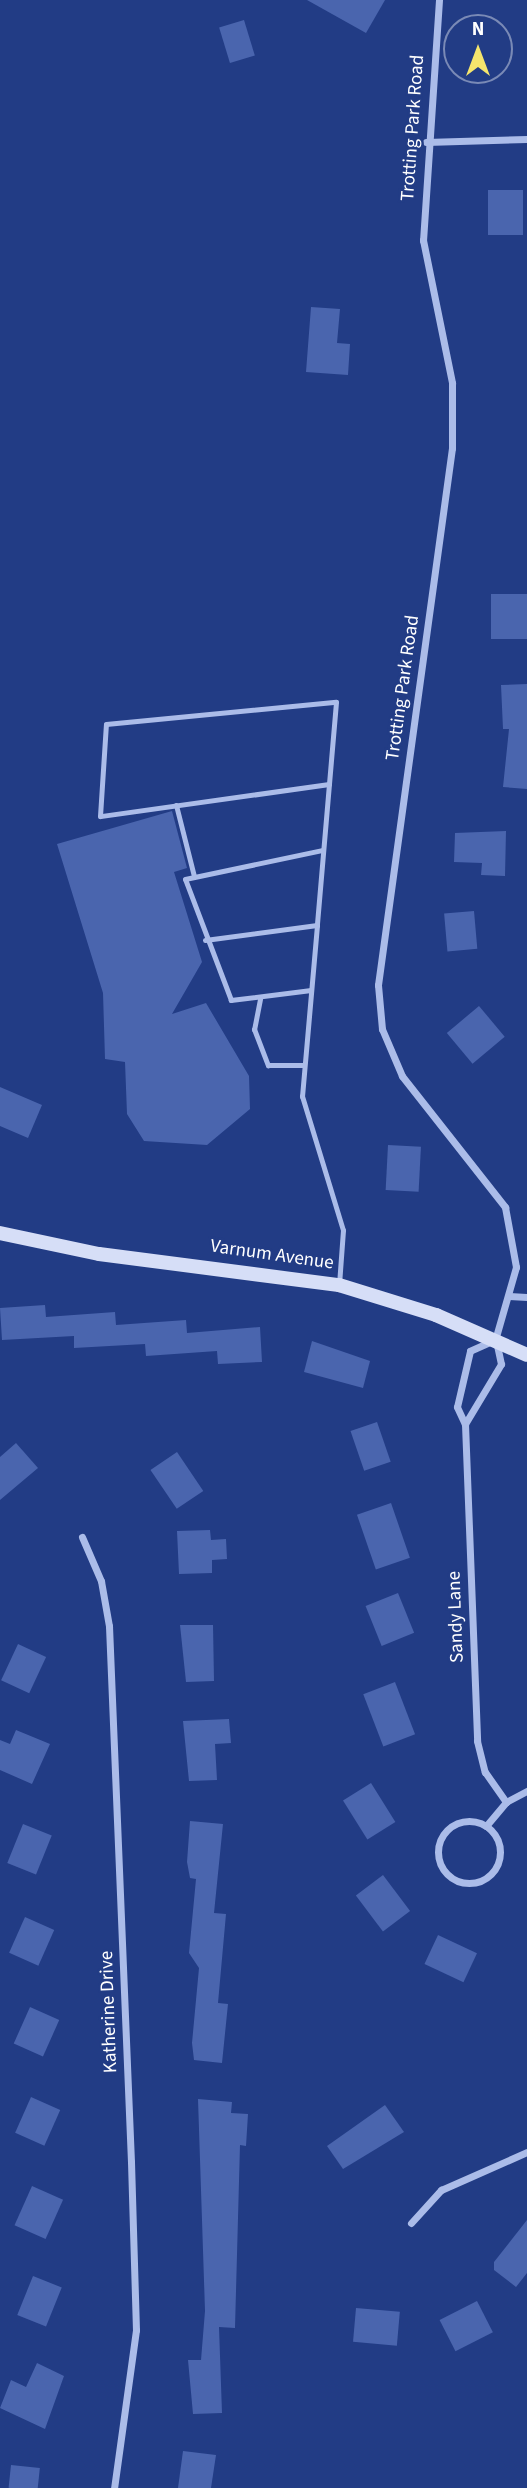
<!DOCTYPE html>
<html>
<head>
<meta charset="utf-8">
<style>
	body { margin:0 }
	#map { position:relative; width:527px; height:2488px; overflow:hidden; background:#223c85; font-family:"Source Sans 3",sans-serif }
	div>[style] { position:absolute }
	[style*='--x'] { left:calc(var(--x)*1px); top:calc(var(--y)*1px); width:calc(var(--w)*1px); rotate:calc(var(--a)*1deg) }
	.building>* { inset:0; background:#4a65ae; transform-origin:0 0 }
	.service>* { height:5px; margin:-2.5px; padding:0 2.5px; transform-origin:2.5px; border-radius:2.5px; background:#abbce9 }
	.minor>* { height:7px; margin:-3.5px; padding:0 3.5px; transform-origin:3.5px; border-radius:3.5px; background:#abbce9 }
	.minor>.ring { margin:-3.5px; padding:0; box-sizing:content-box; background:none; border:7px solid #abbce9; border-radius:50% }
	.secondary>* { height:14px; margin:-7px; padding:0 7px; transform-origin:7px; border-radius:7px; background:#d6def7 }
	span { translate:-50% -50%; white-space:nowrap; text-align:center; line-height:1.15; -webkit-text-stroke:5px #223c85; paint-order:stroke }
	.street-label { font-size:19px; color:#fff }
	.north { position:absolute; left:443px; top:14px; width:70px; height:70px; box-sizing:border-box; background:#223c85; border:2px solid #7a8ab6; border-radius:50%; rotate:0deg; font-size:19px; font-weight:700; line-height:28px; text-align:center; color:#fff }
	.north::after { content:''; display:block; margin:auto; width:24px; height:32px; background:#f5e56d; clip-path:polygon(50% 0,100% 100%,50% 72%,0 100%) }
</style>
</head>
<body>
<div id="map">
	<div class="building">
		<i style="clip-path:polygon(307px 0,385px 0,366px 33px)"></i>
		<i style="left:244px;top:20px;width:37px;height:26px;rotate:73deg"></i>
		<i style="left:488px;top:190px;width:35px;height:45px"></i>
		<i style="clip-path:polygon(311px 307px,340px 309px,337px 343px,350px 344px,348px 375px,306px 372px)"></i>
		<i style="left:527px;top:594px;width:45px;height:36px;rotate:90deg"></i>
		<i style="clip-path:polygon(527px 684px,527px 789px,503px 787px,509px 729px,503px 729px,501px 685px)"></i>
		<i style="clip-path:polygon(172px 811px,187px 868px,174px 872px,202px 962px,172px 1014px,206px 1003px,249px 1076px,250px 1109px,207px 1145px,144px 1141px,127px 1114px,125px 1062px,105px 1059px,103px 993px,57px 844px)"></i>
		<i style="clip-path:polygon(506px 831px,505px 876px,481px 875px,482px 863px,454px 862px,455px 833px)"></i>
		<i style="left:474px;top:911px;width:38px;height:30px;rotate:85deg"></i>
		<i style="left:479px;top:1006px;width:40px;height:42px;rotate:50deg"></i>
		<i style="clip-path:polygon(0 1087px,42px 1105px,28px 1138px,0 1126px)"></i>
		<i style="left:388px;top:1145px;width:33px;height:45px;rotate:3deg"></i>
		<i style="clip-path:polygon(45px 1305px,46px 1317px,115px 1312px,116px 1325px,186px 1320px,187px 1333px,260px 1327px,262px 1362px,218px 1364px,217px 1351px,146px 1356px,145px 1344px,74px 1348px,74px 1336px,2px 1340px,0 1308px)"></i>
		<i style="clip-path:polygon(312px 1341px,370px 1361px,363px 1388px,304px 1372px)"></i>
		<i style="left:377px;top:1422px;width:42px;height:28px;rotate:71deg"></i>
		<i style="clip-path:polygon(16px 1443px,38px 1468px,0 1500px,0 1457px)"></i>
		<i style="left:177px;top:1452px;width:47px;height:32px;rotate:56deg"></i>
		<i style="left:391px;top:1503px;width:58px;height:36px;rotate:71deg"></i>
		<i style="clip-path:polygon(210px 1530px,211px 1540px,226px 1539px,227px 1559px,212px 1560px,212px 1573px,179px 1574px,177px 1531px)"></i>
		<i style="left:398px;top:1593px;width:43px;height:35px;rotate:68deg"></i>
		<i style="clip-path:polygon(180px 1625px,213px 1625px,214px 1681px,186px 1682px)"></i>
		<i style="left:18px;top:1644px;width:31px;height:40px;rotate:25deg"></i>
		<i style="left:395px;top:1682px;width:56px;height:34px;rotate:69deg"></i>
		<i style="clip-path:polygon(229px 1719px,231px 1743px,215px 1744px,217px 1780px,189px 1781px,183px 1721px)"></i>
		<i style="clip-path:polygon(16px 1730px,50px 1744px,32px 1784px,0 1770px,0 1740px,10px 1744px)"></i>
		<i style="left:371px;top:1783px;width:46px;height:33px;rotate:58deg"></i>
		<i style="clip-path:polygon(190px 1821px,223px 1824px,214px 1913px,226px 1914px,218px 2003px,228px 2004px,222px 2063px,194px 2060px,192px 2043px,199px 1968px,189px 1953px,196px 1879px,190px 1878px,187px 1862px)"></i>
		<i style="left:23px;top:1824px;width:31px;height:42px;rotate:22deg"></i>
		<i style="left:383px;top:1875px;width:45px;height:34px;rotate:53deg"></i>
		<i style="left:25px;top:1917px;width:32px;height:39px;rotate:24deg"></i>
		<i style="left:438px;top:1935px;width:43px;height:32px;rotate:25deg"></i>
		<i style="left:30px;top:2007px;width:32px;height:40px;rotate:24deg"></i>
		<i style="left:31px;top:2097px;width:32px;height:39px;rotate:24deg"></i>
		<i style="clip-path:polygon(198px 2099px,232px 2102px,231px 2113px,248px 2114px,246px 2146px,240px 2145px,235px 2328px,219px 2327px,222px 2413px,193px 2414px,188px 2360px,201px 2360px,205px 2311px)"></i>
		<i style="clip-path:polygon(385px 2105px,404px 2132px,343px 2169px,327px 2146px)"></i>
		<i style="left:32px;top:2186px;width:34px;height:43px;rotate:24deg"></i>
		<i style="clip-path:polygon(527px 2220px,527px 2273px,516px 2287px,494px 2270px,494px 2262px)"></i>
		<i style="left:33px;top:2276px;width:31px;height:42px;rotate:22deg"></i>
		<i style="left:477px;top:2301px;width:35px;height:42px;rotate:63deg"></i>
		<i style="left:356px;top:2308px;width:44px;height:34px;rotate:5deg"></i>
		<i style="clip-path:polygon(37px 2363px,64px 2376px,45px 2429px,0 2408px,11px 2380px,26px 2387px)"></i>
		<i style="clip-path:polygon(183px 2451px,216px 2455px,211px 2488px,178px 2488px)"></i>
		<i style="left:11px;top:2465px;width:29px;height:23px;rotate:6deg"></i>
	</div>
	<div class="service">
		<i style="--x:329;--y:784;--w:231;--a:172"></i>
		<i style="--x:100;--y:816;--w:92;--a:-86.3"></i>
		<i style="--x:106;--y:724;--w:231;--a:-5.5"></i>
		<i style="--x:336;--y:702;--w:224;--a:94.9"></i>
		<i style="--x:317;--y:925;--w:172;--a:95"></i>
		<i style="--x:302;--y:1096;--w:140;--a:73"></i>
		<i style="--x:343;--y:1230;--w:55;--a:94.2"></i>
		<i style="--x:176;--y:805;--w:73;--a:75.8"></i>
		<i style="--x:205;--y:940;--w:113;--a:-7.6"></i>
		<i style="--x:311;--y:990;--w:81;--a:172.9"></i>
		<i style="--x:231;--y:1000;--w:129;--a:-110.8"></i>
		<i style="--x:185;--y:879;--w:141;--a:-11.9"></i>
		<i style="--x:260;--y:999;--w:31;--a:101"></i>
		<i style="--x:254;--y:1029;--w:39;--a:69"></i>
		<i style="--x:268;--y:1065;--w:36;--a:0"></i>
	</div>
	<div class="minor">
		<i style="--x:439;--y:0;--w:241;--a:93.8"></i>
		<i style="--x:423;--y:240;--w:146;--a:78.5"></i>
		<i style="--x:452;--y:383;--w:65;--a:90"></i>
		<i style="--x:452;--y:448;--w:542;--a:97.85"></i>
		<i style="--x:378;--y:985;--w:44;--a:84.8"></i>
		<i style="--x:382;--y:1029;--w:51;--a:66.9"></i>
		<i style="--x:402;--y:1076;--w:167;--a:51.8"></i>
		<i style="--x:505;--y:1207;--w:61;--a:79.6"></i>
		<i style="--x:516;--y:1267;--w:76;--a:106"></i>
		<i style="--x:426;--y:142;--w:101;--a:-1.7"></i>
		<i style="--x:509;--y:1296;--w:18;--a:3"></i>
		<i style="--x:492;--y:1341;--w:24;--a:156"></i>
		<i style="--x:470;--y:1351;--w:57;--a:103.1"></i>
		<i style="--x:457;--y:1407;--w:19;--a:65"></i>
		<i style="--x:465;--y:1424;--w:317;--a:87.8"></i>
		<i style="--x:477;--y:1741;--w:32;--a:76"></i>
		<i style="--x:485;--y:1772;--w:37;--a:55"></i>
		<i style="--x:465;--y:1424;--w:70;--a:-59"></i>
		<i style="--x:501;--y:1364;--w:24;--a:-102"></i>
		<i style="--x:82;--y:1537;--w:48;--a:66.6"></i>
		<i style="--x:101;--y:1581;--w:46;--a:79.9"></i>
		<i style="--x:109;--y:1626;--w:536;--a:87.65"></i>
		<i style="--x:131;--y:2162;--w:168;--a:88.3"></i>
		<i style="--x:136;--y:2330;--w:160;--a:97.9"></i>
		<i class="ring" style="left:438px;top:1821px;width:55px;height:55px"></i>
		<i style="--x:486;--y:1826;--w:31;--a:-50"></i>
		<i style="--x:506;--y:1802;--w:24;--a:-28"></i>
		<i style="--x:411;--y:2223;--w:45;--a:-47.7"></i>
		<i style="--x:441;--y:2190;--w:94;--a:-23.8"></i>
	</div>
	<div class="secondary">
		<i style="--x:0;--y:1233;--w:101;--a:12"></i>
		<i style="--x:99;--y:1254;--w:242;--a:7.4"></i>
		<i style="--x:339;--y:1285;--w:102;--a:17.2"></i>
		<i style="--x:436;--y:1315;--w:99;--a:23.7"></i>
	</div>
	<div class="street-label">
		<span style="left:413px;top:128px;rotate:-86deg">Trotting Park Road</span>
		<span style="left:403px;top:688px;rotate:-82deg">Trotting Park Road</span>
		<span style="left:272px;top:1255px;rotate:8deg">Varnum Avenue</span>
		<span style="left:456px;top:1617px;rotate:-92deg">Sandy Lane</span>
		<span style="left:109px;top:2012px;rotate:-92deg">Katherine Drive</span>
	</div>
	<div class="north">N</div>
</div>
</body>
</html>
